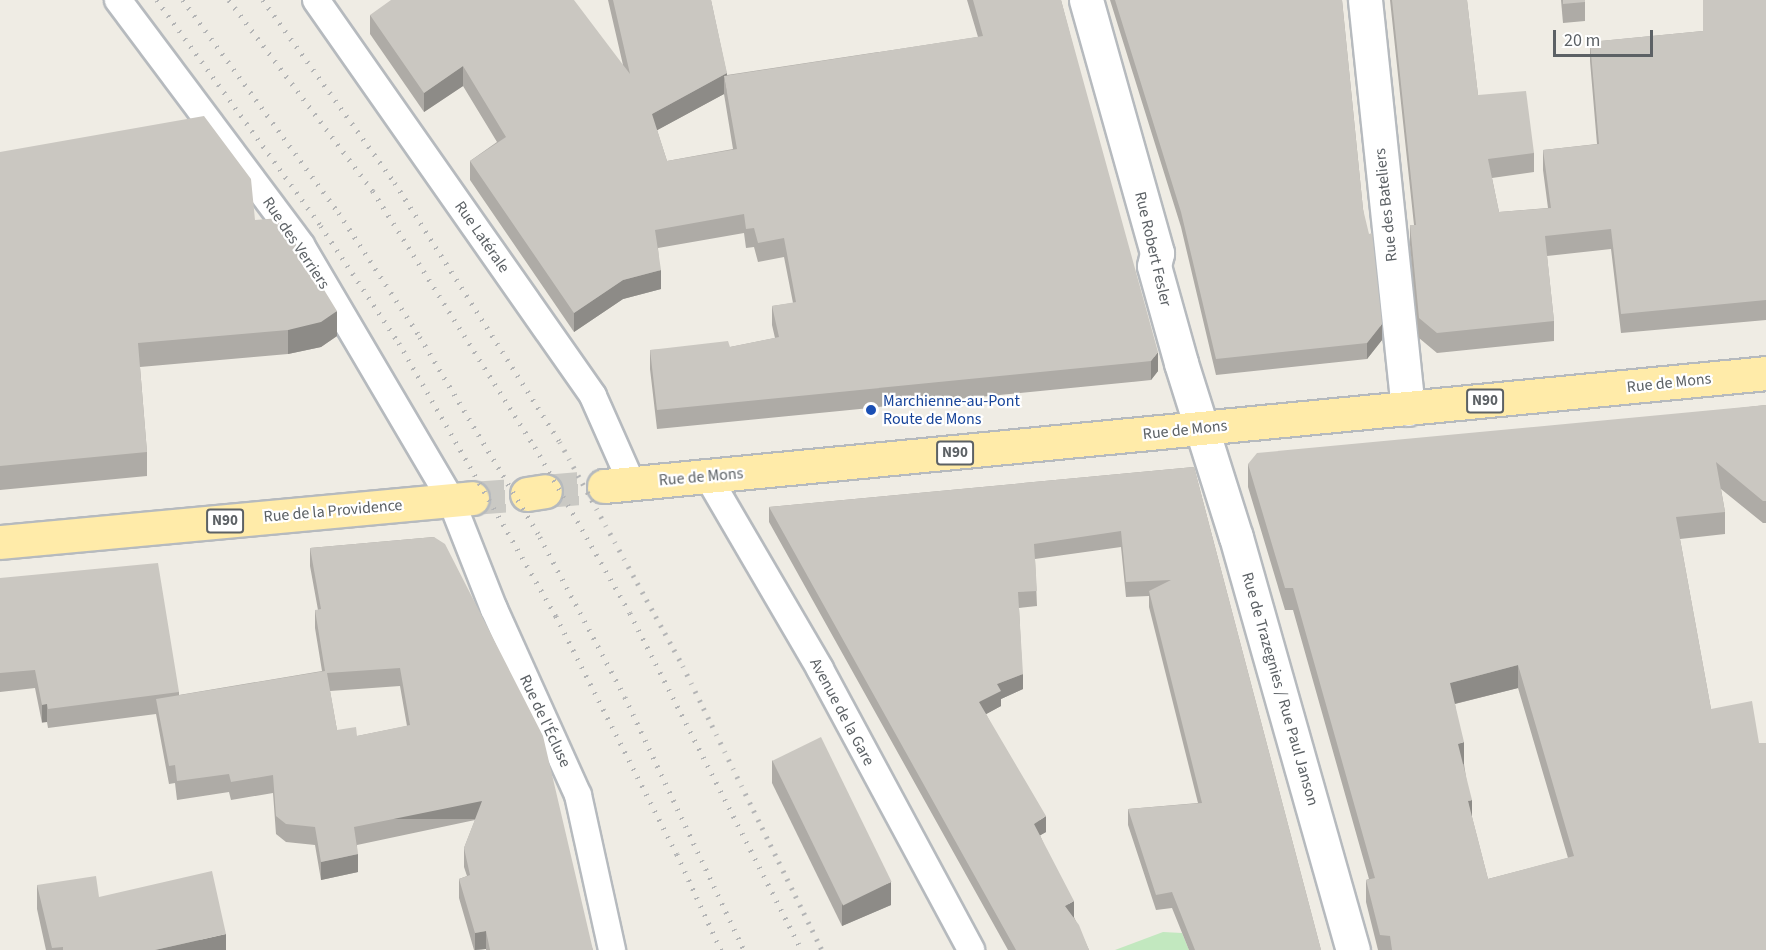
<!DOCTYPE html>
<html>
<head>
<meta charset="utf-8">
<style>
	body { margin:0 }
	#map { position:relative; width:1766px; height:950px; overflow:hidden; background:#efece4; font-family:"Source Sans 3",sans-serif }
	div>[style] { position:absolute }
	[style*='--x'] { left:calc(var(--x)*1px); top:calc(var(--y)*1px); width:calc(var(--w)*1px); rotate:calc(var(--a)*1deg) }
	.green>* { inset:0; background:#c2e8bf }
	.primary-tunnel>* { height:33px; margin-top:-16.5px; transform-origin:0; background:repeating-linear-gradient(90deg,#cac9c4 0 33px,transparent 0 49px) }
	.roads { filter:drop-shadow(2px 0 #b6babe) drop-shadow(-2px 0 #b6babe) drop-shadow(0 2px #b6babe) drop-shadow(0 -2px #b6babe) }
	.street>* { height:26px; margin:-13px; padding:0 13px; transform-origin:13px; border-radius:13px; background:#fff }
	.secondary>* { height:33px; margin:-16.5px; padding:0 16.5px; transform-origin:16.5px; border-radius:16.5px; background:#fff }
	.primary>* { height:33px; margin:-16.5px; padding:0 16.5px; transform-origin:16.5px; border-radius:16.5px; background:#ffeba9 }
	.rail>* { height:4.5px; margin-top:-2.25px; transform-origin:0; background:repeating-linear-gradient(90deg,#b3b4b5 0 1.5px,transparent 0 9.5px) }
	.wall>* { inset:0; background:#aeaba6 }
	.shaded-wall>* { inset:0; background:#8d8b87; transform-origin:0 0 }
	.building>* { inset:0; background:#cac7c1; transform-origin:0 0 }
	.dots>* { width:16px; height:16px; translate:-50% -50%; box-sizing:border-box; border:3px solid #fff; border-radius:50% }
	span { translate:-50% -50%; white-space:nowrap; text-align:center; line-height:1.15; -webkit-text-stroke:4.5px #fff; paint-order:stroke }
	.shield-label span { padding:2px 4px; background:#fff; border:2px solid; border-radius:4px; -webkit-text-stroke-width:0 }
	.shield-label { font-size:15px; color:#5c6165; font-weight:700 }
	.street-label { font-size:16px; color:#5c6165 }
	.transit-label { font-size:16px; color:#164399 }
	.left { translate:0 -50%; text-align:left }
	.scale { position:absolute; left:1553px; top:30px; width:100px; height:27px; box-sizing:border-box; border:3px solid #5c6165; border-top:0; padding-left:8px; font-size:18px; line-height:21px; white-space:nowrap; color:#5c6165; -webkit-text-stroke:4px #fff; paint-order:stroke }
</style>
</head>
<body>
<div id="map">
	<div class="green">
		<i style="clip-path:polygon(1163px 932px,1182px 933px,1189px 950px,1115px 950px)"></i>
	</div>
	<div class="primary-tunnel">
		<i style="--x:545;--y:491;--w:59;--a:-4.8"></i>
		<i style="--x:472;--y:498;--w:55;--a:-4.2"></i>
	</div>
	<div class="roads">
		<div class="street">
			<i style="--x:118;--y:0;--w:306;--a:53.2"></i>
			<i style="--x:301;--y:245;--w:296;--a:59.5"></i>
			<i style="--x:451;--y:500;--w:117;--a:68.5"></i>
			<i style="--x:494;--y:609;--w:204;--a:65.7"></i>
			<i style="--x:578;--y:795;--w:159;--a:77.6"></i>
			<i style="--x:316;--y:0;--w:483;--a:55"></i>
			<i style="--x:593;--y:396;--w:96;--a:66.1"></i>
			<i style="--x:708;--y:477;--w:222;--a:59.7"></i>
			<i style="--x:820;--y:669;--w:319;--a:61.7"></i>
		</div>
		<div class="secondary">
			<i style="--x:1086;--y:0;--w:263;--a:74.3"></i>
			<i style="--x:1157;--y:253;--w:13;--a:103"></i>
			<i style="--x:1154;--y:266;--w:101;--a:74.4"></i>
			<i style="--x:1181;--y:363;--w:182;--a:72.5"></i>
			<i style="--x:1236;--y:537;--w:429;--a:74.2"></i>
			<i style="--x:1365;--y:0;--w:411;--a:84"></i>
		</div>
		<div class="primary">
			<i style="--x:604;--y:486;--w:1167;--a:-5.55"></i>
			<i style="--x:527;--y:494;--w:18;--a:-9"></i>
			<i style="--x:0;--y:542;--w:474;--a:-5.3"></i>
		</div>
	</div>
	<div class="rail">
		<i style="--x:157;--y:0;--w:279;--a:54"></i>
		<i style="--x:321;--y:226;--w:141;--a:56.3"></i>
		<i style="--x:399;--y:343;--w:315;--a:60.1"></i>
		<i style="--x:556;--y:616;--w:267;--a:63.1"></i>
		<i style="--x:677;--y:854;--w:106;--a:65.4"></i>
		<i style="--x:183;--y:0;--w:264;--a:53.8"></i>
		<i style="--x:339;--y:213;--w:148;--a:56.8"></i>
		<i style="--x:420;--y:337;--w:233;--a:59"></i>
		<i style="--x:540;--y:537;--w:181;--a:62"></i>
		<i style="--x:625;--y:697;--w:280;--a:64.8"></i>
		<i style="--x:229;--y:0;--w:239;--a:53"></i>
		<i style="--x:373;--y:191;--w:303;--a:57.7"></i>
		<i style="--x:535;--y:447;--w:191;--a:60.2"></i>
		<i style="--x:630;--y:613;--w:378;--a:63"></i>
		<i style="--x:263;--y:0;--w:226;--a:54.2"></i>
		<i style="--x:395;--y:183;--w:307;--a:57.5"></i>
		<i style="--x:560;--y:442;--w:256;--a:61.2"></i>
		<i style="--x:683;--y:666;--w:316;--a:63.9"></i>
	</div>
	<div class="wall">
		<i style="clip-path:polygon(evenodd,608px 0,711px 0,727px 75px,978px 37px,967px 0,1061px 0,1158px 371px,1151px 380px,657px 429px,650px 369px,650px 350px,730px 347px,775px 338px,772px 325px,772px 306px,793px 303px,784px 257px,758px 262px,754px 247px,746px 248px,744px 233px,658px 248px,661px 289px,623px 299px,574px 332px,470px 180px,470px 161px,497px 142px,463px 86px,424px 112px,370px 34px,370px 15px,623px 65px,608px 0,724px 94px,733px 149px,667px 161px,657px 130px,724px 94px)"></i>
		<i style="clip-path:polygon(1110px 0,1342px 0,1363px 209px,1382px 340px,1367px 359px,1216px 375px,1181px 227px)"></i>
		<i style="clip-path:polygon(1390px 0,1467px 0,1478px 95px,1534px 153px,1534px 172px,1492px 178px,1499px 212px,1548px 208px,1543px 170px,1543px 150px,1597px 144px,1590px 61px,1590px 42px,1703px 31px,1766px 0,1766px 320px,1621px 333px,1611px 249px,1547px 256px,1554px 321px,1554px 341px,1437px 353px,1419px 338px,1410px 245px,1410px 225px,1414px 225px)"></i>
		<i style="clip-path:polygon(1561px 0,1585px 0,1585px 21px,1563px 23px)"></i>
		<i style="clip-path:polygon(0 152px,255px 220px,337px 336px,321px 347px,288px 354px,140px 367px,147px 452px,147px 476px,0 490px)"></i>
		<i style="clip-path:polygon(evenodd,1766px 405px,1766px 523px,1763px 523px,1721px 489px,1725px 512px,1725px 534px,1680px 539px,1711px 709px,1766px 950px,1378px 950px,1366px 902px,1366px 880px,1369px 879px,1293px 610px,1285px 610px,1248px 487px,1248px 464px,1766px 405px,1518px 688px,1568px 858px,1488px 879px,1472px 817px,1455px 704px,1518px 688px)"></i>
		<i style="clip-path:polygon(1194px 467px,1321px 950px,1189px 950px,1172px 908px,1156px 910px,1128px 825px,1128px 809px,1198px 803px,1149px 607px,1149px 596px,1126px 597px,1121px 547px,1035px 559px,1037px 606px,1019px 608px,1023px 689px,1001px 699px,1001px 706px,986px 714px,1046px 832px,1040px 835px,1074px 917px,1089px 950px,1008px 950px,769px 522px,769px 507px)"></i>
		<i style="clip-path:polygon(evenodd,434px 537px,593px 950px,486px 950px,486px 949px,474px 950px,459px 898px,459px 879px,467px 876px,464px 867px,464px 848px,475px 820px,357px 845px,358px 872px,321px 880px,315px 845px,286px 842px,276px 834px,273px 793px,231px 800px,229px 792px,177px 800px,175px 783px,169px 784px,156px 714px,48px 728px,47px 722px,42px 723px,35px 688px,0 692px,0 578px,179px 692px,179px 695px,322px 671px,315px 628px,315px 610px,318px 610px,310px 566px,310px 548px,434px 537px,400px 686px,407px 726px,357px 736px,337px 730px,330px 691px,400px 686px)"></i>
		<i style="clip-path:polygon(772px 760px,891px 905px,842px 926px,772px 783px)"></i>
		<i style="clip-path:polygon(37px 885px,99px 897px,226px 950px,46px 950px,37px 909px)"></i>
	</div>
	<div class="shaded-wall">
		<i style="clip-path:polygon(463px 66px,463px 86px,424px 112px,424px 93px)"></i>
		<i style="clip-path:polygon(727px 73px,727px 92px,724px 76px,724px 94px,652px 133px,652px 114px)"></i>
		<i style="clip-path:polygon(661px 270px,661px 289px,623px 299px,574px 332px,574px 313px,623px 280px)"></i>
		<i style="clip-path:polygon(337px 311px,337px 336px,321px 347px,288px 354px,288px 330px)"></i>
		<i style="clip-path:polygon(1382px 324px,1382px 340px,1367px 359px,1367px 343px)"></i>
		<i style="clip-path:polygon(1158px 352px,1158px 371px,1151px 380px,1151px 361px)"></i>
		<i style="clip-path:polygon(1518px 665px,1518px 688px,1450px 705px,1450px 683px)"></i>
		<i style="clip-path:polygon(1023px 674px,1023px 689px,1001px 699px,1001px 706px,979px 718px,979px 702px,997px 684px)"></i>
		<i style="left:47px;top:704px;width:18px;height:5px;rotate:90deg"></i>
		<i style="clip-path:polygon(1464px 742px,1464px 764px,1458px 766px,1458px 744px)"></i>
		<i style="clip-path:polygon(1472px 800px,1472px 822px,1468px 801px)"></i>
		<i style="left:482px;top:801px;width:18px;height:131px;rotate:90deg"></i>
		<i style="clip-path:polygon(1046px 816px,1046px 832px,1034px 839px,1034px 824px)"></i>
		<i style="clip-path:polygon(358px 854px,358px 872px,321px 880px,321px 862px)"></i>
		<i style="clip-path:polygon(891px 882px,891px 905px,842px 926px,842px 902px)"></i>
		<i style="clip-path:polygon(1074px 901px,1074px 917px,1065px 922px,1065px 906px)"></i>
		<i style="clip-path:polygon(486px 931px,486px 949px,475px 950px,475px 933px)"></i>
		<i style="clip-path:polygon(226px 934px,226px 950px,155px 950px)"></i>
	</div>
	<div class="building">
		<i style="clip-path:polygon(391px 0,574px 0,630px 74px,613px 0,711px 0,727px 73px,652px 114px,667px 161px,737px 149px,724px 76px,983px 36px,973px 0,1061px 0,1158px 352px,1151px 361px,657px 410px,650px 350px,728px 341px,730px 347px,779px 337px,772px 306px,796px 302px,784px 238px,758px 243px,754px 228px,746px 229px,744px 214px,655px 230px,661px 270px,623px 280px,574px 313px,470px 161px,506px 137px,463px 66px,424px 93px,370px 15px)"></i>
		<i style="clip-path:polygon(1115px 0,1342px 0,1363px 209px,1369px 234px,1372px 233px,1382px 324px,1367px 343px,1216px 359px,1181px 212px)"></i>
		<i style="clip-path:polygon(1392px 0,1467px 0,1478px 95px,1526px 91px,1534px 153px,1488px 159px,1499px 212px,1551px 208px,1543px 150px,1599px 144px,1590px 42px,1703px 31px,1703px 0,1766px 0,1766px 300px,1621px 314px,1611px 229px,1545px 236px,1554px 321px,1437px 333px,1419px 318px,1410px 225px,1416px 225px)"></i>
		<i style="clip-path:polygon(1563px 0,1585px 0,1585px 2px,1563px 4px)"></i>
		<i style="clip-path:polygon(204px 116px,251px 179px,255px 220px,280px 218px,337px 311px,321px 322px,288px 330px,138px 343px,147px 452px,0 466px,0 152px)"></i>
		<i style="clip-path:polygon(evenodd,1766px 405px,1766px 501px,1763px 501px,1716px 462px,1725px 512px,1676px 517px,1711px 709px,1752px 701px,1759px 743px,1766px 743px,1766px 950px,1392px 950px,1390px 936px,1380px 935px,1366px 880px,1375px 878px,1293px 588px,1285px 588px,1248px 464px,1257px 453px,1766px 405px,1518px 665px,1574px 856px,1488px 879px,1468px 801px,1472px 800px,1458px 744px,1464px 742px,1450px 683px,1518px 665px)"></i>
		<i style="clip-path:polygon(1194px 467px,1321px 950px,1195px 950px,1172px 892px,1156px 895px,1128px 809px,1202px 803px,1149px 591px,1171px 580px,1126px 582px,1121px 531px,1034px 544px,1037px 591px,1018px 592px,1023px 674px,997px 684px,1001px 691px,979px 702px,1046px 816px,1034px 824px,1074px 901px,1065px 906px,1079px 925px,1089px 950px,1016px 950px,769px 507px)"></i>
		<i style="clip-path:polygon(evenodd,434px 537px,445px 544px,543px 736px,593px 950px,490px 950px,486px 931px,475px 933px,459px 879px,470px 875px,464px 848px,482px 801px,354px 827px,358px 854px,321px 862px,315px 827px,286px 824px,276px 816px,273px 775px,231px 782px,229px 774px,177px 781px,175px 765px,169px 766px,156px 699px,325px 671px,315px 610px,321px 609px,310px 548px,434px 537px,400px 668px,410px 725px,357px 736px,356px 727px,337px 730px,327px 673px,400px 668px)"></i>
		<i style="clip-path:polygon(158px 563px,179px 692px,48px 709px,47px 704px,42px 705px,35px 670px,0 673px,0 578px)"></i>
		<i style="left:821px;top:737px;width:161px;height:54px;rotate:64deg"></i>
		<i style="clip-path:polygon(212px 871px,226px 934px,155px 950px,63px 950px,63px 947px,52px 948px,37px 885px,96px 876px,99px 897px)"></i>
	</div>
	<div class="dots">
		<i style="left:871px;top:410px;background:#1a4fb4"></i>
	</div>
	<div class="shield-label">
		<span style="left:1485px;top:401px">N90</span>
		<span style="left:955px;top:453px">N90</span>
		<span style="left:225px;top:521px">N90</span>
	</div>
	<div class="street-label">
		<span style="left:1386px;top:205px;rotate:-96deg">Rue des Bateliers</span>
		<span style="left:482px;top:237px;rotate:55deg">Rue Latérale</span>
		<span style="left:296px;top:243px;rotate:56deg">Rue des Verriers</span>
		<span style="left:1153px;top:249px;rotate:77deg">Rue Robert Fesler</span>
		<span style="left:1669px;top:383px;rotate:-6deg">Rue de Mons</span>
		<span style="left:1185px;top:430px;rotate:-6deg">Rue de Mons</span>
		<span style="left:701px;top:477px;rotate:-5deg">Rue de Mons</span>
		<span style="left:333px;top:511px;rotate:-5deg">Rue de la Providence</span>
		<span style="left:1280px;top:689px;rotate:74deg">Rue de Trazegnies / Rue Paul Janson</span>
		<span style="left:842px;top:712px;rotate:62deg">Avenue de la Gare</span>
		<span style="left:545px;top:721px;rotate:65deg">Rue de l'Écluse</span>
	</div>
	<div class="transit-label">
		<span class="left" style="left:883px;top:410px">Marchienne-au-Pont<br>Route de Mons</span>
	</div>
	<div class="scale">20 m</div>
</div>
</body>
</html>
